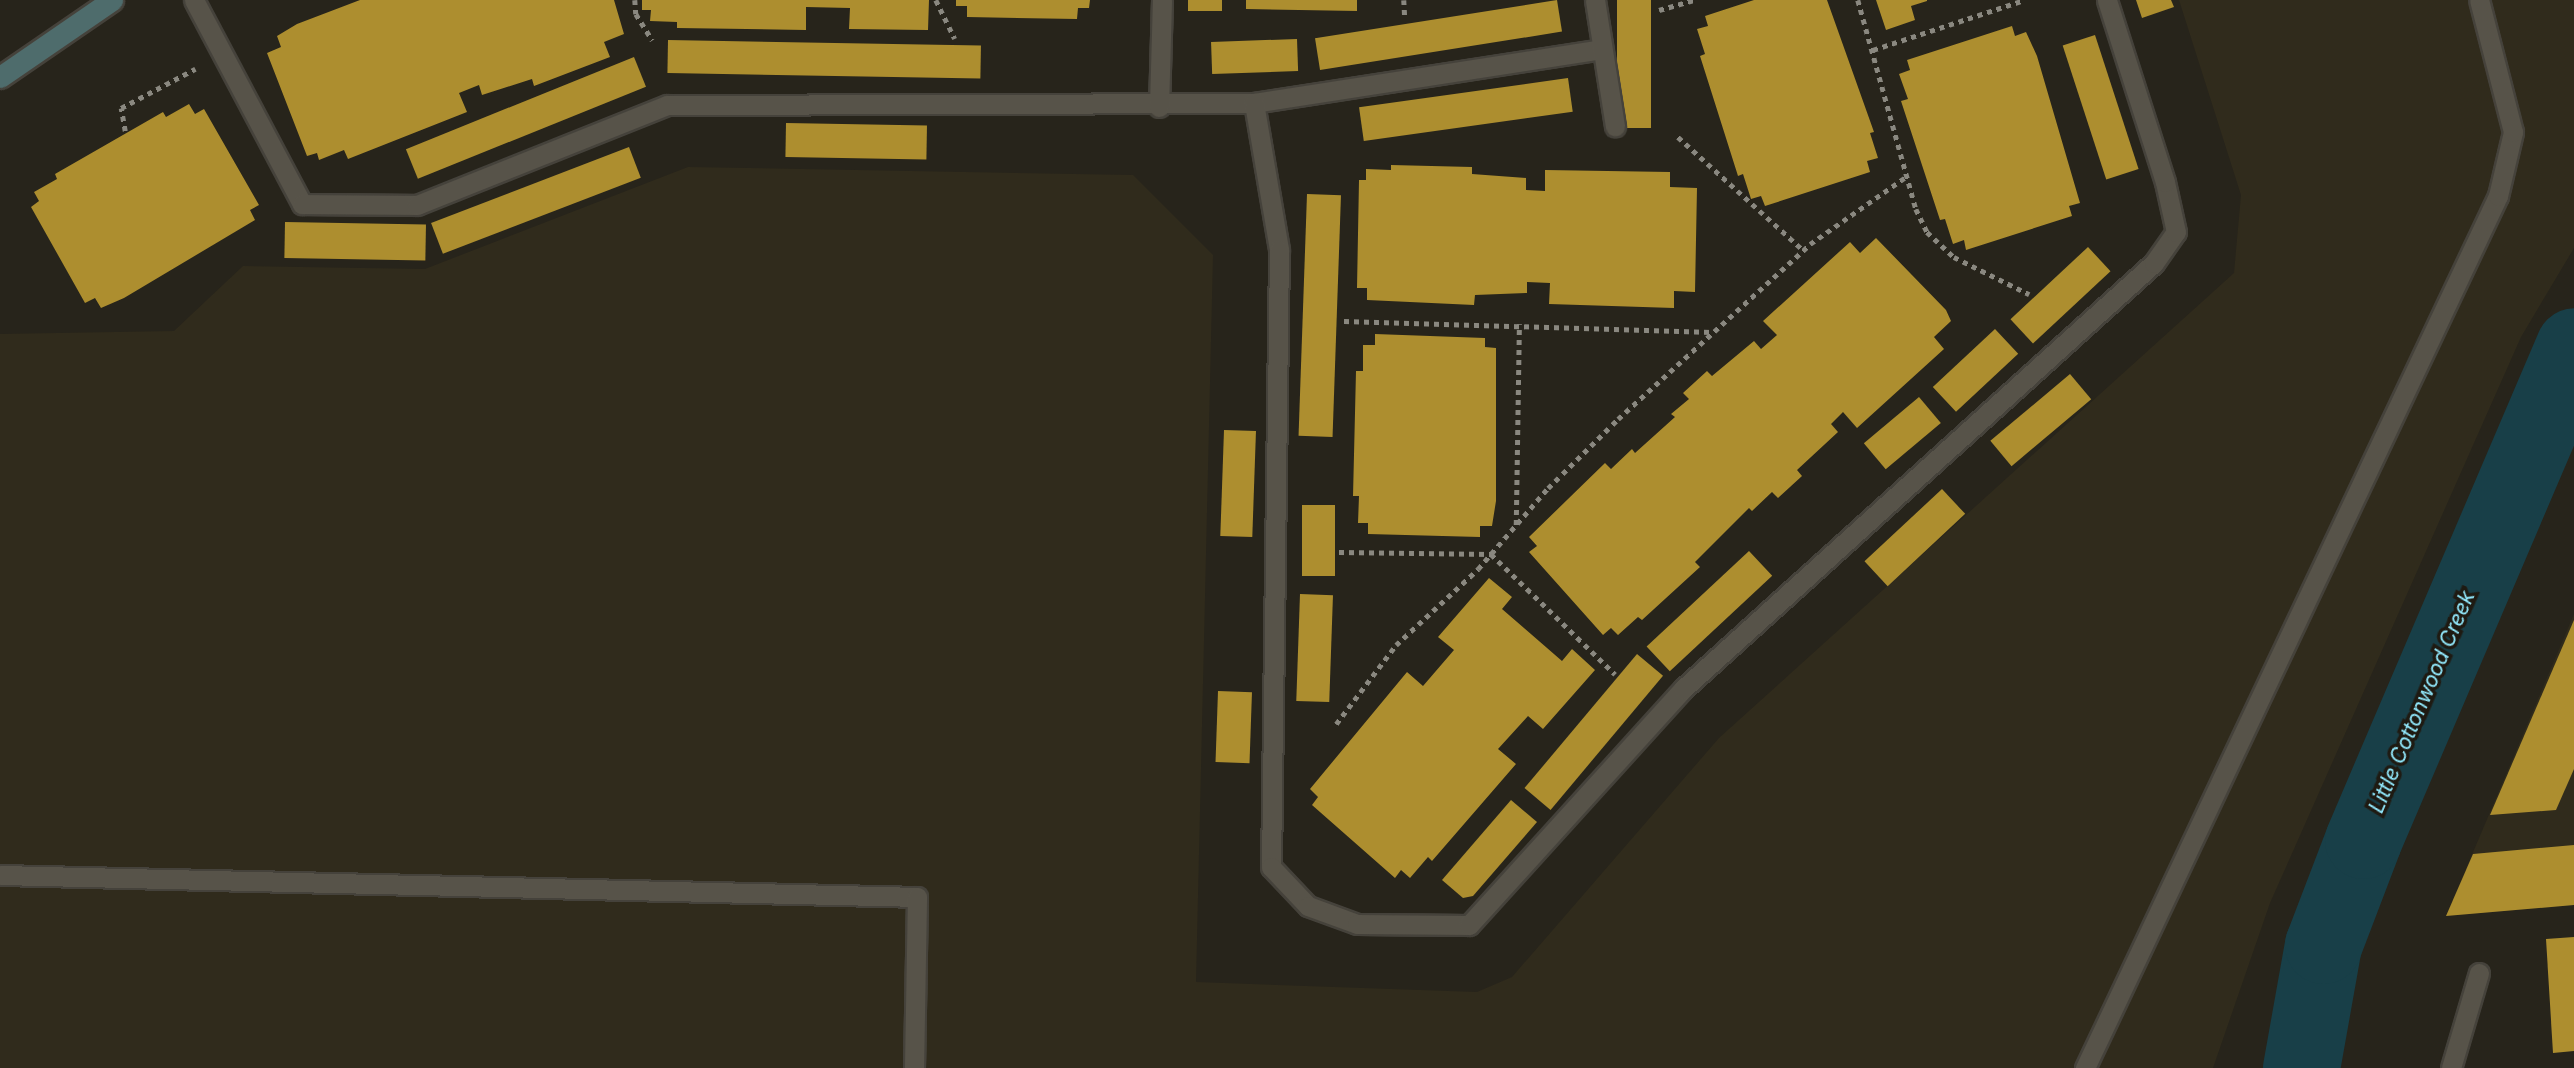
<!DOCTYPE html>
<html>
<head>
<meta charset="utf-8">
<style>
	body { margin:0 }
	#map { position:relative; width:2574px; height:1068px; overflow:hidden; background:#27241b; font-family:Inter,sans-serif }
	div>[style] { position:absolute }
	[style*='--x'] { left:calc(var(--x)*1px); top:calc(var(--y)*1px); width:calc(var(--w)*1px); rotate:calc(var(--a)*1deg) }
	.built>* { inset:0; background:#302b1c }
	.river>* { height:77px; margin:-38.5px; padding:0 38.5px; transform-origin:38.5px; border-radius:38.5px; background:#183f48 }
	.building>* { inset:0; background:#ad8e2f; transform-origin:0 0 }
	.path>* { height:4.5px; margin-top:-2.25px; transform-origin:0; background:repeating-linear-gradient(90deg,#8a8880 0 5px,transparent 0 10px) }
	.roads { filter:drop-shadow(2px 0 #45423b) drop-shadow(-2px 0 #45423b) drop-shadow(0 2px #45423b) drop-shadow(0 -2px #45423b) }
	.service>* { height:19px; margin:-9.5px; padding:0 9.5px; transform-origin:9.5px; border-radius:9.5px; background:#575349 }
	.secondary>* { height:21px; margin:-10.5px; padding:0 10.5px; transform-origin:10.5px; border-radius:10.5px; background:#4e6c6c }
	span { translate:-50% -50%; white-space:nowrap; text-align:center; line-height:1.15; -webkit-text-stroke:7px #1e1a12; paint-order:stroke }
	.water-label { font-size:21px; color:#92e9fd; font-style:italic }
</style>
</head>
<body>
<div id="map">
	<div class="built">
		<i style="clip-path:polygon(2179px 0,2574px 0,2574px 248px,2521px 337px,2270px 903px,2213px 1068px,0 1068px,0 334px,174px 331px,243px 266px,425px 269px,688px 167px,1133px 175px,1213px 255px,1196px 982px,1477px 992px,1512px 977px,1719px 738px,2234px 273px,2241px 195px)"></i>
		<i style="clip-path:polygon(2574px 614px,2574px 905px,2446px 916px)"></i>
	</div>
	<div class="river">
		<i style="--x:2301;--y:1068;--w:125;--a:-79.9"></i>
		<i style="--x:2323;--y:945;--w:112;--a:-69.1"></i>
		<i style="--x:2363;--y:840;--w:537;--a:-66.87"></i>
	</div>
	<div class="building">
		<i style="clip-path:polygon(360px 0,614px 0,624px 34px,604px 42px,610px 57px,534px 86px,532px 79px,482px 95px,479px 85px,459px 93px,467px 112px,348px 159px,344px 150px,319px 160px,317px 153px,307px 156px,267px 53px,281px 47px,277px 36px,297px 24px)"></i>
		<i style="clip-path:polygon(642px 0,929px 0,928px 30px,849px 29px,850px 8px,806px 7px,806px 30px,677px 28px,677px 22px,650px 21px,651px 10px,642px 10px)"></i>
		<i style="clip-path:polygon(956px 0,1090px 0,1089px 8px,1078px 8px,1077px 19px,967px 17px,967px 6px,956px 6px)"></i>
		<i style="left:1188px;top:0;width:34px;height:11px"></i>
		<i style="clip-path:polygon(1246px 0,1357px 0,1357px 11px,1246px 9px)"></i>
		<i style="left:1557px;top:0;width:32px;height:245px;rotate:81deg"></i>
		<i style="left:1617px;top:0;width:34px;height:128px"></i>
		<i style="clip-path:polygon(1754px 0,1827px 0,1874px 132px,1870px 133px,1878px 158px,1867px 161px,1870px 172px,1765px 206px,1761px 196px,1751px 199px,1743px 174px,1738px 176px,1700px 56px,1705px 54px,1697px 29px,1708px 26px,1705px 16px)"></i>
		<i style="clip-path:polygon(1876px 0,1927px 0,1927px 1px,1911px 6px,1915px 20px,1886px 30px)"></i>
		<i style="clip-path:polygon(2136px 0,2171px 0,2174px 7px,2142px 18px)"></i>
		<i style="clip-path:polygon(2012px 26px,2015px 36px,2026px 32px,2037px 56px,2080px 203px,2069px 206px,2072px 216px,1966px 250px,1964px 240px,1953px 244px,1945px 219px,1940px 220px,1901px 101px,1908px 99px,1899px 74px,1910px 70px,1907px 60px)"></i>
		<i style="left:2095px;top:35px;width:141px;height:34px;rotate:72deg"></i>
		<i style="left:1297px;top:39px;width:32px;height:86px;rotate:88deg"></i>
		<i style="left:668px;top:40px;width:313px;height:33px;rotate:1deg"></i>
		<i style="left:634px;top:57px;width:32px;height:246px;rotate:68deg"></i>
		<i style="left:1568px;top:78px;width:34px;height:211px;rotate:82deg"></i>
		<i style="clip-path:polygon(189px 104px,195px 114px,204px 109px,259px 205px,250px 210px,255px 220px,124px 298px,101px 308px,95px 298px,85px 303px,31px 207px,39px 201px,34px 192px,57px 179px,55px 174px,163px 112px,166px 117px)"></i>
		<i style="left:786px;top:123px;width:141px;height:34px;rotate:1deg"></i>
		<i style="left:629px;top:147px;width:33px;height:212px;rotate:69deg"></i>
		<i style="clip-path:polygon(1391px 165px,1472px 167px,1472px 174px,1526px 178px,1526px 190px,1545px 191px,1545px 170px,1670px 172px,1670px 187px,1697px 188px,1695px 292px,1674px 291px,1674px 308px,1549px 304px,1550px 283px,1527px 282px,1527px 293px,1475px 295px,1474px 305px,1367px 300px,1367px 288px,1357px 288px,1359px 180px,1366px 180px,1366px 169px,1391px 170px)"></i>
		<i style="left:1307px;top:194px;width:34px;height:242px;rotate:2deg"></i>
		<i style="left:285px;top:222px;width:141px;height:36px;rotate:1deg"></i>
		<i style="clip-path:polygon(1876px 238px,1946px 310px,1951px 321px,1934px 337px,1944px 349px,1857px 428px,1843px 412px,1831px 424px,1838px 432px,1797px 470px,1802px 476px,1778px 498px,1772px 492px,1752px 511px,1749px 508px,1695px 562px,1700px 567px,1642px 620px,1638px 617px,1618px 635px,1611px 628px,1603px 635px,1529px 552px,1537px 546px,1529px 537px,1605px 463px,1611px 469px,1632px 449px,1635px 453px,1675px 417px,1671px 414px,1689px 399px,1683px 393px,1707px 371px,1712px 376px,1754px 341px,1761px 349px,1777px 335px,1763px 321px,1850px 242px,1860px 253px)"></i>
		<i style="left:2088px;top:247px;width:33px;height:106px;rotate:47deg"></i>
		<i style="left:1995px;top:329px;width:34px;height:85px;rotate:47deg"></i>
		<i style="clip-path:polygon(1375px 334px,1485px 338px,1485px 347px,1496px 348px,1496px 501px,1492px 526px,1480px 526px,1480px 537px,1368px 534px,1368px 523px,1358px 523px,1359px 496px,1353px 496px,1356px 371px,1363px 371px,1363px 345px,1375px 345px)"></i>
		<i style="left:2070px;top:374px;width:33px;height:104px;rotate:50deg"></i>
		<i style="left:1919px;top:397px;width:34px;height:72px;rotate:50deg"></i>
		<i style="left:1224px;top:430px;width:32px;height:106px;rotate:2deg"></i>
		<i style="left:1942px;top:489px;width:34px;height:106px;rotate:47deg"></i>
		<i style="left:1302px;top:505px;width:33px;height:71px"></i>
		<i style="left:1749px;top:551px;width:34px;height:140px;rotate:47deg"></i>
		<i style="clip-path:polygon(1489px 578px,1512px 597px,1502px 609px,1562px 661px,1572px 649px,1595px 670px,1543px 729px,1528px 716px,1498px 749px,1516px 764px,1432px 861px,1428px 857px,1410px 878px,1401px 870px,1395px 878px,1312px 805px,1318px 797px,1310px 789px,1407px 672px,1423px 686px,1454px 650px,1438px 637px)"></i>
		<i style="left:1300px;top:594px;width:33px;height:107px;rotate:2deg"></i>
		<i style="clip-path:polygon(2574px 620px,2574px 769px,2556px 810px,2490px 815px)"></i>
		<i style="left:1637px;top:654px;width:34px;height:175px;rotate:40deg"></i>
		<i style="left:1218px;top:691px;width:34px;height:71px;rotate:2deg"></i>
		<i style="clip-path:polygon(1511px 800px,1537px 822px,1473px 896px,1463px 898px,1442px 880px)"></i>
		<i style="clip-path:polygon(2574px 845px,2574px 905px,2446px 916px,2473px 854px)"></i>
		<i style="clip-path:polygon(2574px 937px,2574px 1051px,2553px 1053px,2546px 939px)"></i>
	</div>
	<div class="path">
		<i style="--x:635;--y:0;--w:14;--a:86"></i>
		<i style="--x:636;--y:14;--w:31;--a:58"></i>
		<i style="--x:936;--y:0;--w:43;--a:64"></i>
		<i style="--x:1404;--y:0;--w:19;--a:87"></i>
		<i style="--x:1858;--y:0;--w:217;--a:74.5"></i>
		<i style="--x:1916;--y:209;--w:25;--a:64"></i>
		<i style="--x:1927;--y:232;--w:37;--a:43"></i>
		<i style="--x:1954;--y:257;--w:84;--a:26.3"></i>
		<i style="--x:1659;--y:10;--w:37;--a:-16"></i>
		<i style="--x:1873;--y:50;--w:159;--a:-18.3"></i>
		<i style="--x:125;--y:131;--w:23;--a:-100"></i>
		<i style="--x:121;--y:108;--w:84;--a:-27.8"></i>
		<i style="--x:1678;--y:137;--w:169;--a:42.1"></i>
		<i style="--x:1344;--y:321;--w:368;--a:1.7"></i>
		<i style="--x:1516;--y:525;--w:201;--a:-89.1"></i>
		<i style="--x:1339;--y:552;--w:152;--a:0.8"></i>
		<i style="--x:1491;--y:554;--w:173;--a:44.1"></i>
		<i style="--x:1336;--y:724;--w:99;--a:-52.8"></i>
		<i style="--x:1396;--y:645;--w:112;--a:-42.8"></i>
		<i style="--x:1478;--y:569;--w:107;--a:-49.2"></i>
		<i style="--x:1548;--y:488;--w:98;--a:-44.6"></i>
		<i style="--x:1618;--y:419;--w:260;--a:-42.3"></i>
		<i style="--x:1810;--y:244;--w:118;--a:-35"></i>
	</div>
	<div class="roads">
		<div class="service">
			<i style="--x:194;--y:0;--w:231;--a:62.1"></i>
			<i style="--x:302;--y:204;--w:115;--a:0.5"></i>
			<i style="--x:417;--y:205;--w:269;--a:-21.8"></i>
			<i style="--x:667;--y:105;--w:587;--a:-0.2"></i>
			<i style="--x:1254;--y:103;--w:352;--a:-8.8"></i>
			<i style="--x:1595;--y:0;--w:128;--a:81"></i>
			<i style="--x:1254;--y:103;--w:149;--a:80.3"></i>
			<i style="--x:1279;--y:250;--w:617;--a:90.74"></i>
			<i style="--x:1271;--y:867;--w:54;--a:46.5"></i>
			<i style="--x:1308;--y:906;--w:52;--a:20.2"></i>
			<i style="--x:1357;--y:924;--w:112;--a:0.5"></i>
			<i style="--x:1469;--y:925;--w:319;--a:-47.8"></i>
			<i style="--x:1683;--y:689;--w:635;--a:-42.13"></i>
			<i style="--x:2154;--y:263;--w:38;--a:-55"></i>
			<i style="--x:2176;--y:232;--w:51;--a:-102.4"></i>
			<i style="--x:2165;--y:182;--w:191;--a:-107.7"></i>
			<i style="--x:1159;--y:107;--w:107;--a:-88.4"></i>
			<i style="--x:0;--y:875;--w:917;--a:1.37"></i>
			<i style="--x:917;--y:897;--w:171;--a:91"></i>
			<i style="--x:2085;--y:1068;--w:965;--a:-64.66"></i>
			<i style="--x:2498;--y:196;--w:66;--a:-76.8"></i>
			<i style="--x:2513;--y:132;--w:136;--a:-104.4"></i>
			<i style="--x:2451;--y:1068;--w:99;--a:-73.6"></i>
		</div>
		<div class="secondary">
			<i style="--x:0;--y:77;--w:136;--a:-34.5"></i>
		</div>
	</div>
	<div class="water-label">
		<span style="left:2422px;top:702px;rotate:-67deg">Little Cottonwood Creek</span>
	</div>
</div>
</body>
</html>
